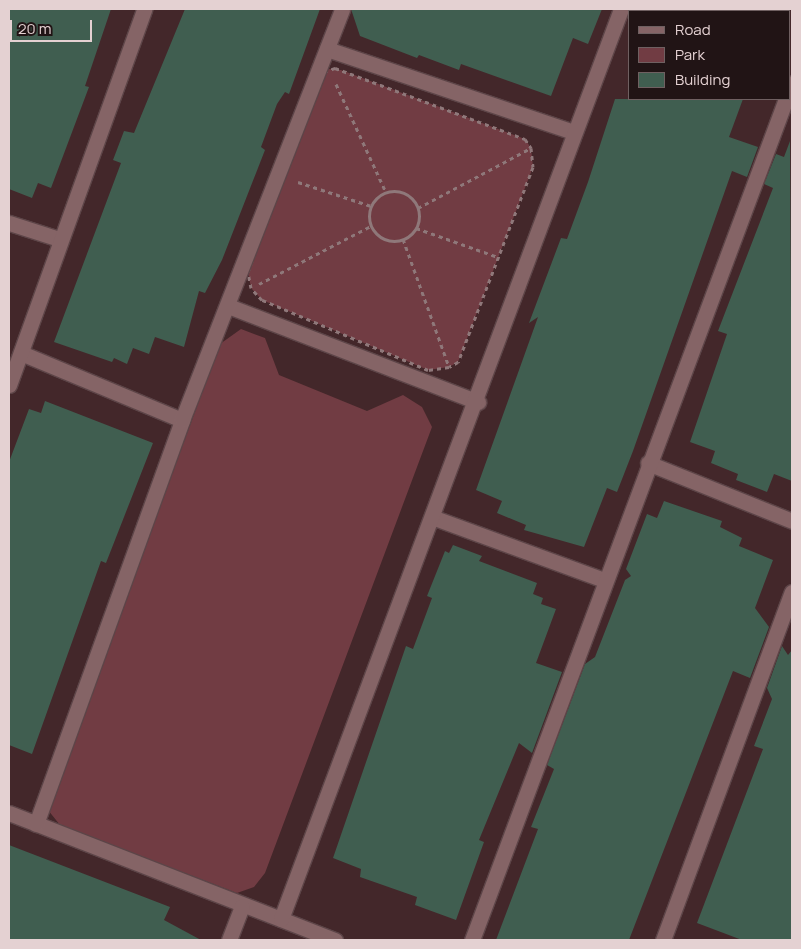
<!DOCTYPE html>
<html>
<head>
<meta charset="utf-8">
<style>
	body { margin:0 }
	#map { position:relative; width:801px; height:949px; overflow:hidden; background:#43272a; font-family:Manrope,sans-serif }
	div>[style] { position:absolute }
	[style*='--x'] { left:calc(var(--x)*1px); top:calc(var(--y)*1px); width:calc(var(--w)*1px); rotate:calc(var(--a)*1deg) }
	.green>* { inset:0; background:#713c43 }
	.building>* { inset:0; background:#405e50 }
	.path>* { height:3px; margin-top:-1.5px; transform-origin:0; background:repeating-linear-gradient(90deg,#8f787a 0 4px,transparent 0 8px) }
	.path>.ring { margin:-1.5px; padding:0; box-sizing:content-box; background:none; border:3px solid #8f787a; border-radius:50% }
	.roads { filter:drop-shadow(1px 0 #5d4548) drop-shadow(-1px 0 #5d4548) drop-shadow(0 1px #5d4548) drop-shadow(0 -1px #5d4548) }
	.minor>* { height:15px; margin:-7.5px; padding:0 7.5px; transform-origin:7.5px; border-radius:7.5px; background:#856466 }
	span { translate:-50% -50%; white-space:nowrap; text-align:center; line-height:1.15; -webkit-text-stroke:5px #211415; paint-order:stroke }
	.frame { position:absolute; inset:0; border:10px solid #e4d1d2; pointer-events:none }
	.legend { position:absolute; left:628px; top:10px; width:162px; height:90px; box-sizing:border-box; background:#211415; border:1px solid #6f6061; margin:0; padding:6px 9px; list-style:none; font-size:15px; color:#e4d1d2 }
	.legend li { display:flex; align-items:center; gap:10px; height:25px }
	.legend b { width:25px; border:1px solid #6f6061 }
	.scale { position:absolute; left:10px; top:20px; width:82px; height:22px; box-sizing:border-box; border:2px solid #e4d1d2; border-top:0; padding-left:6px; font-size:15px; line-height:18px; white-space:nowrap; color:#e4d1d2; -webkit-text-stroke:4px #211415; paint-order:stroke }
</style>
</head>
<body>
<div id="map">
	<div class="green">
		<i style="clip-path:polygon(329px 69px,341px 70px,525px 139px,531px 148px,533px 167px,458px 362px,449px 367px,428px 370px,262px 300px,251px 288px,248px 272px,317px 82px)"></i>
		<i style="clip-path:polygon(241px 329px,265px 338px,279px 375px,367px 411px,403px 395px,422px 407px,432px 427px,265px 873px,254px 887px,237px 893px,60px 825px,48px 810px,220px 344px)"></i>
	</div>
	<div class="building">
		<i style="clip-path:polygon(9px 9px,111px 9px,85px 86px,89px 87px,51px 188px,38px 183px,32px 198px,9px 189px)"></i>
		<i style="clip-path:polygon(185px 9px,320px 9px,289px 94px,285px 92px,277px 104px,261px 147px,265px 150px,222px 260px,205px 293px,199px 291px,184px 347px,155px 337px,149px 354px,133px 348px,127px 364px,114px 358px,112px 362px,54px 342px,121px 163px,113px 160px,124px 131px,134px 133px)"></i>
		<i style="clip-path:polygon(351px 9px,602px 9px,588px 44px,573px 38px,551px 96px,461px 64px,459px 70px,419px 55px,417px 58px,360px 36px)"></i>
		<i style="clip-path:polygon(615px 99px,743px 99px,729px 137px,758px 147px,747px 177px,732px 171px,633px 451px,617px 492px,607px 488px,584px 547px,524px 530px,526px 525px,497px 513px,502px 501px,476px 490px,538px 317px,529px 323px,561px 238px,567px 239px,588px 182px)"></i>
		<i style="clip-path:polygon(790px 141px,792px 481px,774px 474px,767px 492px,736px 480px,738px 474px,711px 463px,715px 451px,690px 442px,727px 334px,718px 331px,773px 188px,764px 184px,776px 154px,784px 157px)"></i>
		<i style="clip-path:polygon(45px 401px,153px 443px,106px 563px,101px 561px,32px 754px,9px 745px,9px 462px,29px 409px,41px 413px)"></i>
		<i style="clip-path:polygon(664px 501px,722px 521px,720px 527px,742px 538px,739px 546px,773px 560px,755px 608px,769px 627px,750px 678px,733px 671px,629px 940px,496px 940px,538px 829px,531px 827px,554px 769px,547px 765px,585px 664px,595px 657px,625px 580px,631px 576px,626px 569px,647px 514px,657px 518px)"></i>
		<i style="clip-path:polygon(453px 545px,482px 556px,479px 561px,537px 583px,533px 594px,543px 598px,541px 604px,556px 609px,536px 663px,562px 672px,532px 753px,519px 743px,479px 840px,484px 842px,456px 920px,415px 905px,417px 897px,360px 877px,361px 869px,333px 858px,406px 646px,413px 649px,432px 598px,427px 596px,445px 551px,449px 553px)"></i>
		<i style="clip-path:polygon(782px 646px,788px 655px,792px 650px,792px 940px,742px 940px,697px 923px,763px 749px,754px 746px,772px 699px,767px 688px)"></i>
		<i style="clip-path:polygon(9px 845px,170px 907px,164px 920px,201px 940px,9px 940px)"></i>
	</div>
	<div class="path">
		<i style="--x:335;--y:68;--w:203;--a:20.5"></i>
		<i style="--x:525;--y:139;--w:11;--a:56"></i>
		<i style="--x:531;--y:148;--w:19;--a:84"></i>
		<i style="--x:533;--y:167;--w:209;--a:111"></i>
		<i style="--x:458;--y:362;--w:10;--a:151"></i>
		<i style="--x:449;--y:367;--w:21;--a:172"></i>
		<i style="--x:428;--y:370;--w:180;--a:-157.1"></i>
		<i style="--x:262;--y:300;--w:16;--a:-133"></i>
		<i style="--x:251;--y:288;--w:16;--a:-101"></i>
		<i style="--x:248;--y:272;--w:202;--a:-70"></i>
		<i style="--x:317;--y:82;--w:12;--a:-55"></i>
		<i style="--x:324;--y:72;--w:12;--a:-20"></i>
		<i style="--x:336;--y:84;--w:119;--a:65.2"></i>
		<i style="--x:298;--y:182;--w:77;--a:18.2"></i>
		<i class="ring" style="left:369px;top:191px;width:47px;height:47px"></i>
		<i style="--x:418;--y:208;--w:128;--a:-28"></i>
		<i style="--x:416;--y:228;--w:87;--a:19.5"></i>
		<i style="--x:403;--y:239;--w:136;--a:70.2"></i>
		<i style="--x:259;--y:284;--w:126;--a:-27.4"></i>
	</div>
	<div class="roads">
		<div class="minor">
			<i style="--x:327;--y:49;--w:260;--a:18.6"></i>
			<i style="--x:790;--y:90;--w:7;--a:-74"></i>
			<i style="--x:9;--y:223;--w:52;--a:17.7"></i>
			<i style="--x:228;--y:306;--w:268;--a:21"></i>
			<i style="--x:21;--y:353;--w:174;--a:22.6"></i>
			<i style="--x:9;--y:385;--w:400;--a:-70.2"></i>
			<i style="--x:648;--y:463;--w:155;--a:21.9"></i>
			<i style="--x:432;--y:517;--w:183;--a:20.1"></i>
			<i style="--x:9;--y:813;--w:350;--a:21.3"></i>
			<i style="--x:36;--y:824;--w:430;--a:-70.1"></i>
			<i style="--x:182;--y:420;--w:441;--a:-68.7"></i>
			<i style="--x:281;--y:919;--w:971;--a:-69.51"></i>
			<i style="--x:229;--y:940;--w:36;--a:-69"></i>
			<i style="--x:472;--y:940;--w:898;--a:-69.53"></i>
			<i style="--x:663;--y:940;--w:371;--a:-69.7"></i>
		</div>
	</div>
	<div class="frame"></div>
	<ul class="legend">
	<li><b style="height:6px;background:#856466"></b>Road</li>
	<li><b style="height:14px;background:#713c43"></b>Park</li>
	<li><b style="height:14px;background:#405e50"></b>Building</li>
	</ul>
	<div class="scale">20 m</div>
</div>
</body>
</html>
